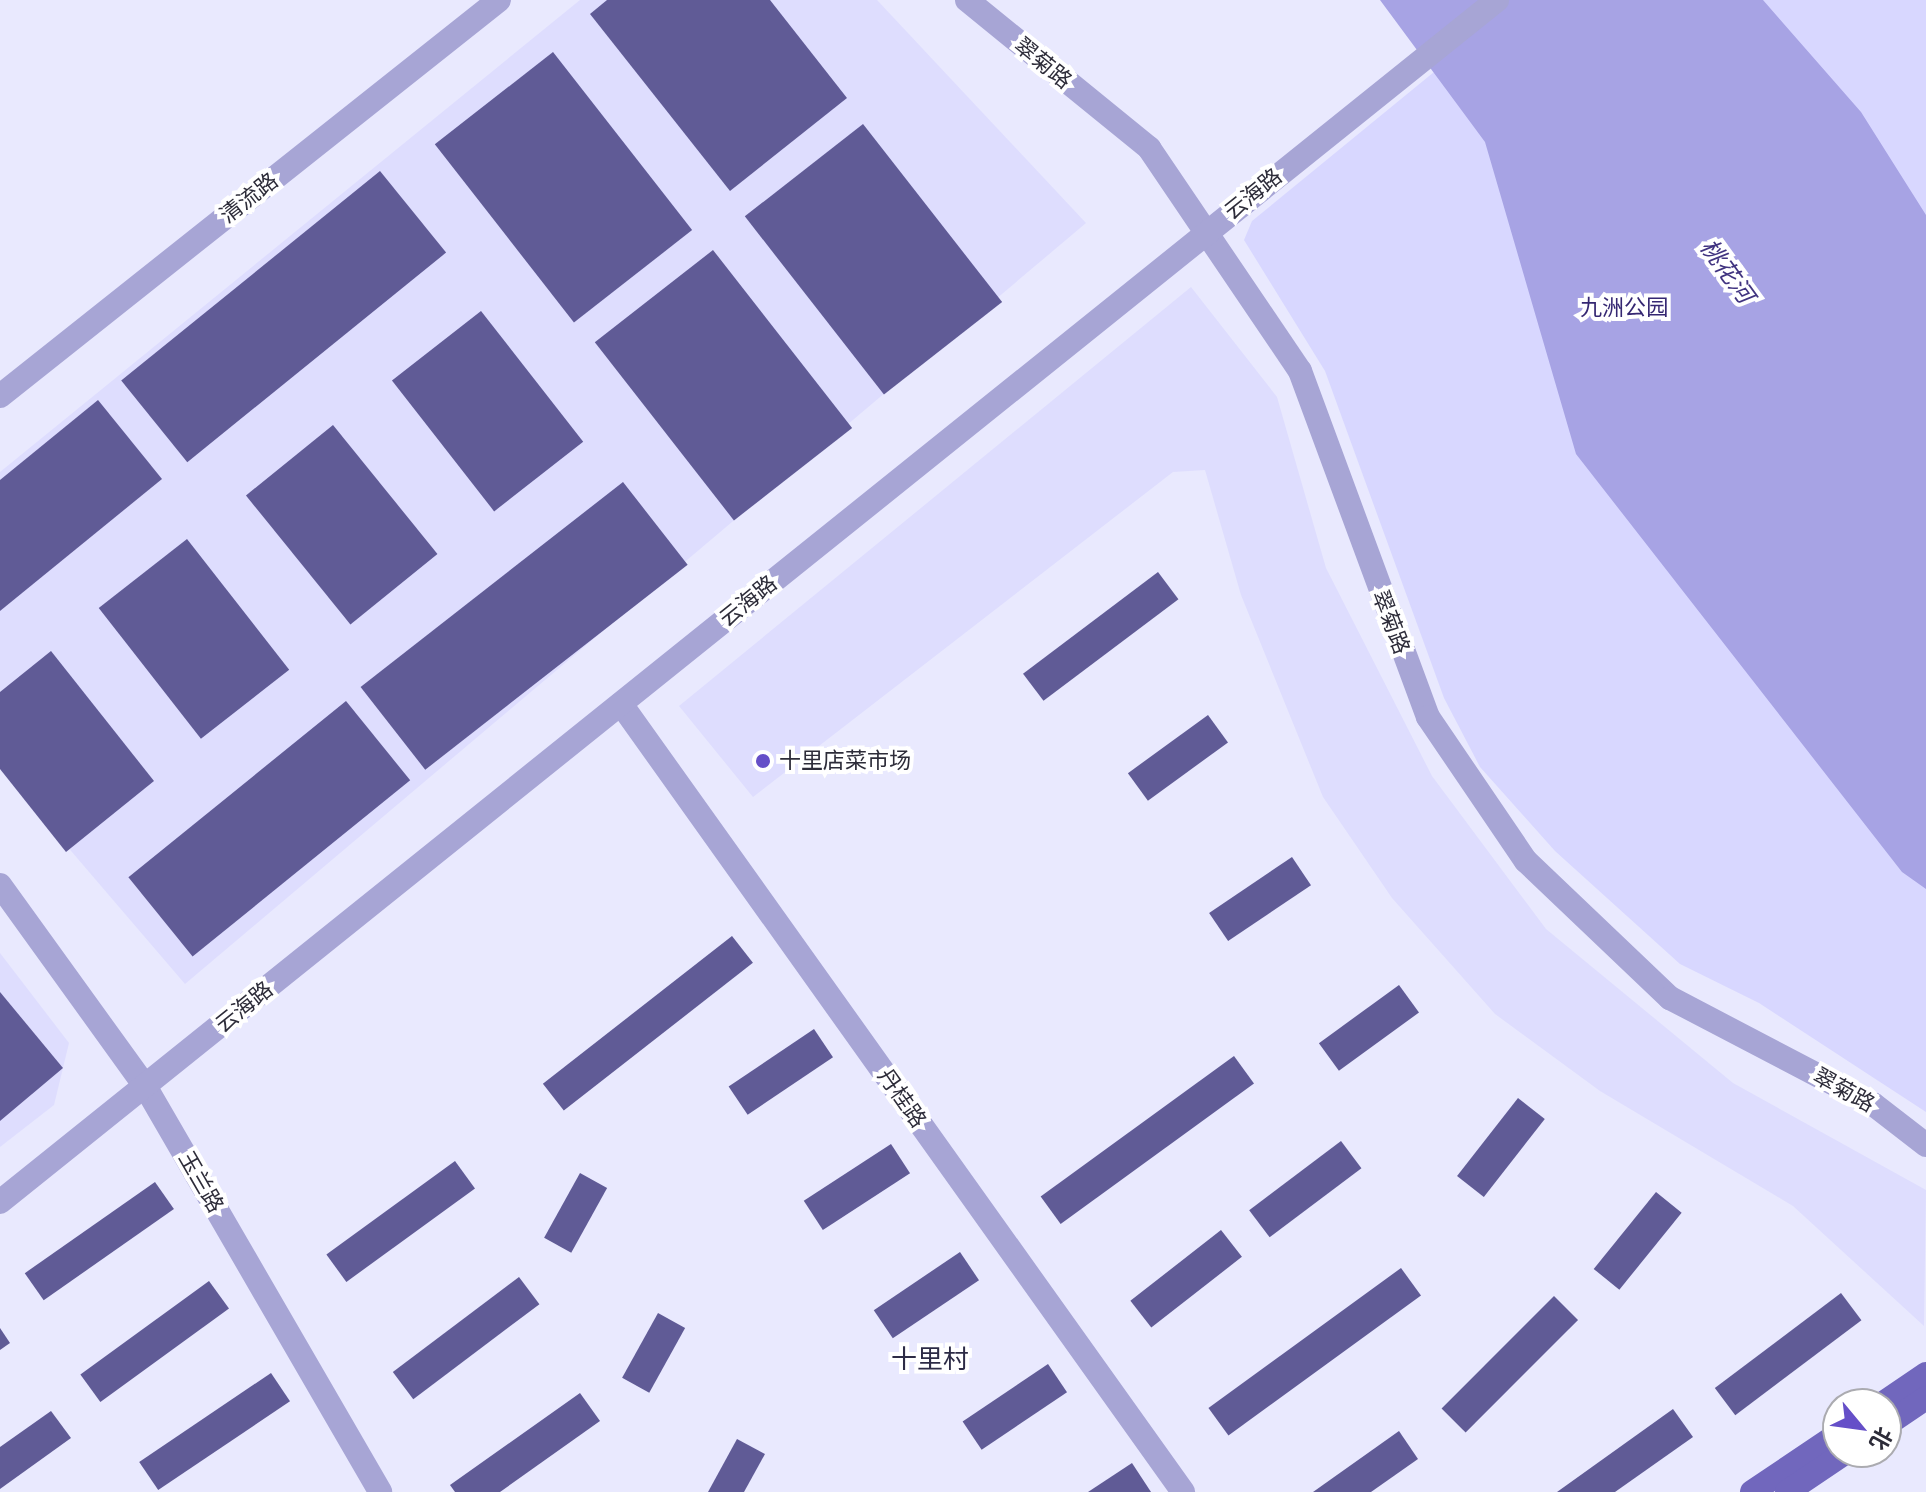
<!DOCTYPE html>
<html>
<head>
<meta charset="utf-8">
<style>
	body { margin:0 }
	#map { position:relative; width:1926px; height:1492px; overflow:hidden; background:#e9e9fe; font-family:Jost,"Noto Sans SC",sans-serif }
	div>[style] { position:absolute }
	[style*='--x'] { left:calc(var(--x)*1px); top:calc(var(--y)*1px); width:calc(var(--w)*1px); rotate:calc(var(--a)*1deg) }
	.built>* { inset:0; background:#deddfe }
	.green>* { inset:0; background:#d8d7ff }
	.water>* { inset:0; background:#a7a3e4 }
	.building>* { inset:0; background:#605b96; transform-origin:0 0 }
	.minor>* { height:24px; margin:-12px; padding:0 12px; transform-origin:12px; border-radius:12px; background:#a7a5d5 }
	.major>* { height:24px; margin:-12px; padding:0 12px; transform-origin:12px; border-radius:12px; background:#7167bd }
	.dots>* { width:22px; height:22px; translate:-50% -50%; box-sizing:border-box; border:4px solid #fff; border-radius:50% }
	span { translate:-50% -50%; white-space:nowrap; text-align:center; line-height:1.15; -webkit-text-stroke:8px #fff; paint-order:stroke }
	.street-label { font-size:22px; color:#2d2c39 }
	.park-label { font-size:22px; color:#352772 }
	.poi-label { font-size:22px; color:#2d2c39 }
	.left { translate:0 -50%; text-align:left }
	.water-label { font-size:24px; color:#413480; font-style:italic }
	.quarter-label { font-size:26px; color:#2d2b46 }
	.north { position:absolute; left:1822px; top:1388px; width:80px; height:80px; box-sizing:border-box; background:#fff; border:2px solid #ababb0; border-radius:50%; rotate:119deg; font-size:22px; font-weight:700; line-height:32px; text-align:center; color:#2d2c39 }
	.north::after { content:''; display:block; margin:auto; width:28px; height:36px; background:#654fc8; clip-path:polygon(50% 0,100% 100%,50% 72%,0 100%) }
</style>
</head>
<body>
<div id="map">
	<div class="built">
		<i style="clip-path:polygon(580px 0,877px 0,1086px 223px,185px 984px,0 768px,0 472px)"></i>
		<i style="clip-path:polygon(1191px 287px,1277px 397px,1326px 568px,1432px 776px,1546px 929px,1733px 1083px,1926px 1190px,1924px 1326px,1793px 1206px,1600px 1091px,1495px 1014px,1392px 898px,1323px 797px,1241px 595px,1205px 470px,1173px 472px,753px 797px,679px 706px)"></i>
		<i style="clip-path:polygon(0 953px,69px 1043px,54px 1105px,0 1147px)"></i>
	</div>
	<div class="green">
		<i style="clip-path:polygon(1522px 0,1926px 0,1926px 1112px,1759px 1003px,1680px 964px,1555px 851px,1480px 767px,1444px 698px,1325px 371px,1244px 240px,1252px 221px)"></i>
	</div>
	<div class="water">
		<i style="clip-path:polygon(1380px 0,1763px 0,1861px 112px,1926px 215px,1926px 889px,1902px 872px,1576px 454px,1485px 142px)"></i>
	</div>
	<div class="building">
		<i style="clip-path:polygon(607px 0,770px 0,847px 98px,730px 191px,590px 14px)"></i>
		<i style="left:553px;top:52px;width:226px;height:150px;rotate:52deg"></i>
		<i style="left:863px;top:124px;width:226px;height:150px;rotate:52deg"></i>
		<i style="left:380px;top:171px;width:105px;height:333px;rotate:51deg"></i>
		<i style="left:713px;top:250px;width:226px;height:150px;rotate:52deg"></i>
		<i style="left:481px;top:311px;width:166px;height:113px;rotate:52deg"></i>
		<i style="clip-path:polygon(98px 400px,162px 479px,0 611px,0 480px)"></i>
		<i style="left:333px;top:425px;width:166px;height:112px;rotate:51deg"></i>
		<i style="left:623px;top:482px;width:105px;height:333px;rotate:52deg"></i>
		<i style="left:187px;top:539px;width:166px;height:112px;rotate:52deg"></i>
		<i style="left:1158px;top:572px;width:34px;height:169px;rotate:53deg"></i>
		<i style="clip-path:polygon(51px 651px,154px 781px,66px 852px,0 769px,0 692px)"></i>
		<i style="left:346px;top:701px;width:102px;height:280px;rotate:51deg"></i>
		<i style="left:1208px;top:715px;width:34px;height:99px;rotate:54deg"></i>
		<i style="left:1292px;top:857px;width:34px;height:100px;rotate:56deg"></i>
		<i style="left:732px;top:936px;width:34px;height:240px;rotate:52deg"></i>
		<i style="left:1399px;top:985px;width:34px;height:99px;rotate:54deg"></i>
		<i style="clip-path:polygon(0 992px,63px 1068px,0 1121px)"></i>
		<i style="left:814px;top:1029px;width:34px;height:103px;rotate:56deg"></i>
		<i style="left:1234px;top:1056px;width:34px;height:239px;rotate:54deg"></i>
		<i style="left:1518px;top:1098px;width:34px;height:99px;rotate:38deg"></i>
		<i style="left:1341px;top:1141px;width:34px;height:115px;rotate:53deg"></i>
		<i style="left:891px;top:1144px;width:35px;height:104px;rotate:57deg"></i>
		<i style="left:455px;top:1161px;width:34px;height:159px;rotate:54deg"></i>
		<i style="left:580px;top:1173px;width:31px;height:74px;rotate:29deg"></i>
		<i style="left:155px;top:1182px;width:33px;height:159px;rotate:55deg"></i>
		<i style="left:1656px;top:1192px;width:33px;height:99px;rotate:39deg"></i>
		<i style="left:1221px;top:1230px;width:34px;height:115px;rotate:52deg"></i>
		<i style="left:960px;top:1252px;width:34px;height:104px;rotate:56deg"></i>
		<i style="left:1401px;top:1268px;width:34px;height:238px;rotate:54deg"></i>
		<i style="left:519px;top:1277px;width:34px;height:158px;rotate:53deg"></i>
		<i style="left:209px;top:1281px;width:34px;height:159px;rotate:54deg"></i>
		<i style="left:1841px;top:1293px;width:34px;height:158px;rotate:53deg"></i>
		<i style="left:1554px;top:1296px;width:34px;height:159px;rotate:45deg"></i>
		<i style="left:658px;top:1313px;width:31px;height:74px;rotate:29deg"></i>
		<i style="clip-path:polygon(0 1328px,10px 1343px,0 1350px)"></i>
		<i style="left:1048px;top:1364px;width:34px;height:103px;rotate:56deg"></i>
		<i style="left:271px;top:1373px;width:34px;height:159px;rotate:56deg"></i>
		<i style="clip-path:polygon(580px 1393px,600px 1421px,500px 1492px,455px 1492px,450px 1485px)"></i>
		<i style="clip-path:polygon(1673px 1409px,1693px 1437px,1615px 1492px,1557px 1492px)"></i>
		<i style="clip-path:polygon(51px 1411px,71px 1438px,0 1489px,0 1447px)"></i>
		<i style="clip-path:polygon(1399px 1431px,1418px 1459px,1371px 1492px,1313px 1492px)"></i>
		<i style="clip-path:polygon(737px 1439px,765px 1454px,744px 1492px,708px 1492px)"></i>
		<i style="clip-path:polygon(1132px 1463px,1151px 1492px,1088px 1492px)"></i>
	</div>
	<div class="minor">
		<i style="--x:967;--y:0;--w:235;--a:39.1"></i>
		<i style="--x:1149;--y:148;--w:269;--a:55.9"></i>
		<i style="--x:1300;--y:371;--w:369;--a:69.7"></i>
		<i style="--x:1428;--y:717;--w:174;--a:55.8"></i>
		<i style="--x:1526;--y:861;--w:199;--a:43.6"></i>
		<i style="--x:1670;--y:998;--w:229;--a:27.6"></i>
		<i style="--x:1873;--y:1104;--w:67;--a:37.7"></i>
		<i style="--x:0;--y:396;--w:637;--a:-38.44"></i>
		<i style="--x:621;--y:704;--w:968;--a:54.5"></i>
		<i style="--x:0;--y:885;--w:248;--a:54.2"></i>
		<i style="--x:145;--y:1086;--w:469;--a:59.9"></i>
		<i style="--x:0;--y:1202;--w:1920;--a:-38.76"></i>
	</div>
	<div class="major">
		<i style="--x:1882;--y:1404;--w:53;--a:-34.3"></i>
		<i style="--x:1886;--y:1425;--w:48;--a:-34"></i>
		<i style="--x:1752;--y:1492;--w:104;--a:-34"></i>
		<i style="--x:1787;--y:1492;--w:71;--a:-34.1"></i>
	</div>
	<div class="dots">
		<i style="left:763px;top:761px;background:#654fc8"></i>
	</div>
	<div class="street-label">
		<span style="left:1043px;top:63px;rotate:39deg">翠菊路</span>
		<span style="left:1253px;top:194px;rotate:-39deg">云海路</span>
		<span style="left:249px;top:198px;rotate:-38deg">清流路</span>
		<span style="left:748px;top:601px;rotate:-39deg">云海路</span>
		<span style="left:1391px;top:622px;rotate:69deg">翠菊路</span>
		<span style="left:244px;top:1007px;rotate:-39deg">云海路</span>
		<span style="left:1844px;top:1090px;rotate:29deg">翠菊路</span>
		<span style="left:902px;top:1098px;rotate:55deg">丹桂路</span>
		<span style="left:201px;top:1182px;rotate:60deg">玉兰路</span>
	</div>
	<div class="park-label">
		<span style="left:1624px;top:308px">九洲公园</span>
	</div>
	<div class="poi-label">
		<span class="left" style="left:779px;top:761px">十里店菜市场</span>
	</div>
	<div class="water-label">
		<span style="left:1727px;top:271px;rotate:54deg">桃花河</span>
	</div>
	<div class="quarter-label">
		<span style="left:930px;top:1360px">十里村</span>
	</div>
	<div class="north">北</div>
</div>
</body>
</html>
